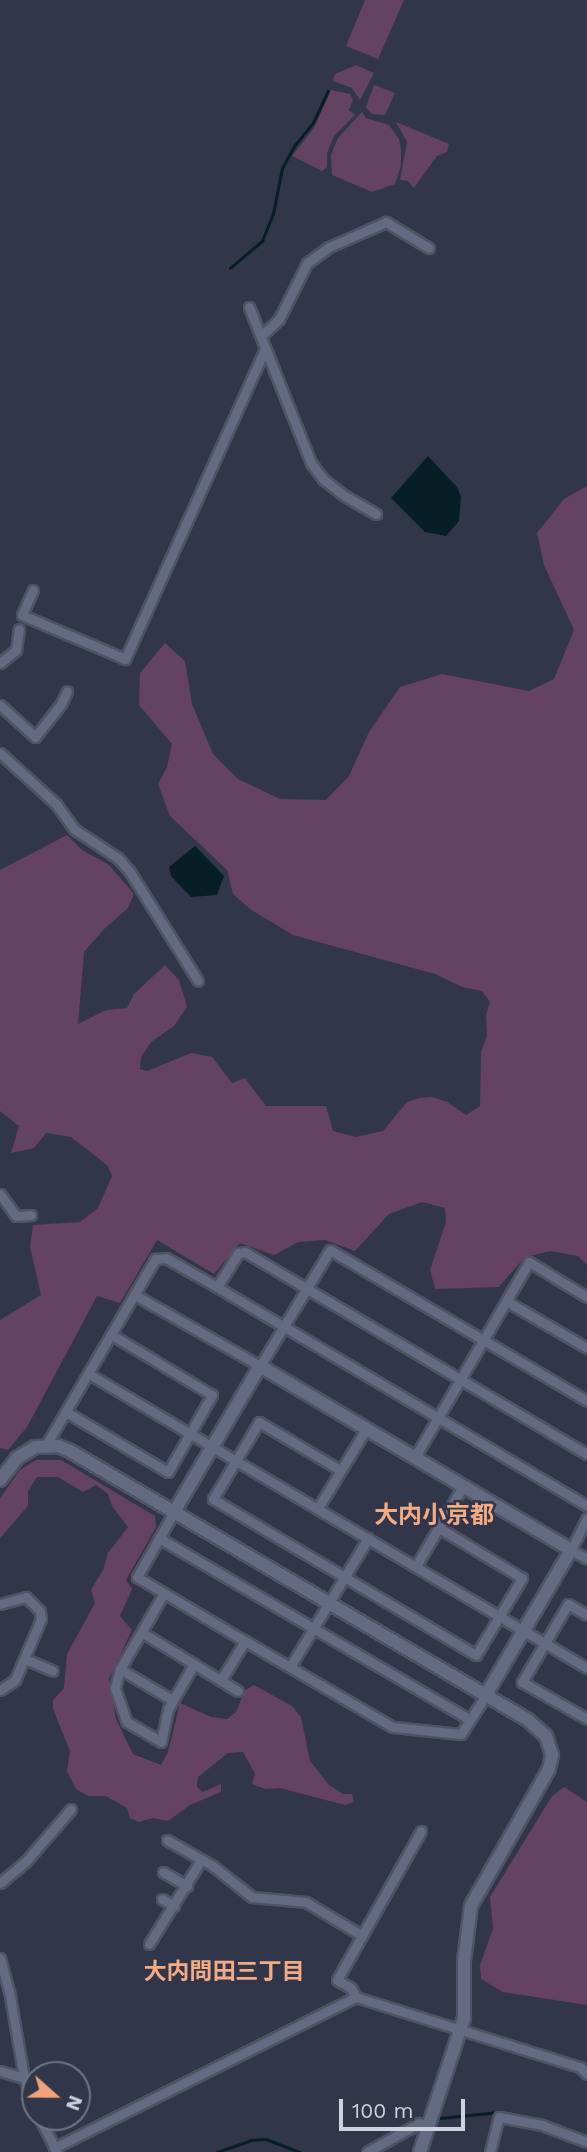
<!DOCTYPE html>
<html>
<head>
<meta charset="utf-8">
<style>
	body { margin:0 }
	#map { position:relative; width:587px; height:2152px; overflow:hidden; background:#31364a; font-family:"Work Sans","Noto Sans JP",sans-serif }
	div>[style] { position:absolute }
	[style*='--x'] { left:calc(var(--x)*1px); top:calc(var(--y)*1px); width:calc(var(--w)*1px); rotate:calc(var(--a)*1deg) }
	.green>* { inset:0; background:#644263 }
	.water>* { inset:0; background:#061f26 }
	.stream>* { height:2.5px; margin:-1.25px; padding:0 1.25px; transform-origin:1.25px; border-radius:1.25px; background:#061f26 }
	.roads { filter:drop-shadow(2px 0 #4f5364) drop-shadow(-2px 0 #4f5364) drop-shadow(0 2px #4f5364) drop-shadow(0 -2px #4f5364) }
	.street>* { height:9px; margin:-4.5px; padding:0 4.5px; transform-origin:4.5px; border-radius:4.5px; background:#646a81 }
	.secondary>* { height:12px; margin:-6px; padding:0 6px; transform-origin:6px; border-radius:6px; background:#646a81 }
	span { translate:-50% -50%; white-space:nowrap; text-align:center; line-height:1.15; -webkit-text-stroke:5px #31364a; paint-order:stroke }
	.neighbourhood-label { font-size:23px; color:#f3ab84; font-weight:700 }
	.quarter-label { font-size:24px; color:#f3ab84; font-weight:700 }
	.north { position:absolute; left:21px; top:2061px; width:70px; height:70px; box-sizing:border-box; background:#31364a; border:2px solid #707486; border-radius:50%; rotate:111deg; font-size:19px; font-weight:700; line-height:28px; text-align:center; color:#ced2df }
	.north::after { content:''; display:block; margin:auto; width:24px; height:32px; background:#f0a278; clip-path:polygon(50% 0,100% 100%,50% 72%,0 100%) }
	.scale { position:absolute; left:339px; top:2099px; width:126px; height:32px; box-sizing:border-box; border:4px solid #ced2df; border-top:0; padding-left:9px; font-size:21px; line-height:24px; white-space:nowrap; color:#ced2df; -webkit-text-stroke:5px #31364a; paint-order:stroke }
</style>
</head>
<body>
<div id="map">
	<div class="green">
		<i style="clip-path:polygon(365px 0,404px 0,378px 59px,346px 46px)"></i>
		<i style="clip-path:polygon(356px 65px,374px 73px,360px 100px,352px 88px,333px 81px,335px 74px)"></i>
		<i style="clip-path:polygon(374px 85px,395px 93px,385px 115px,372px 114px,366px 107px)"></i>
		<i style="clip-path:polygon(331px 90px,350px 94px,353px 100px,349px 110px,355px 115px,334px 136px,327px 153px,327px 167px,322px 171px,292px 156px,314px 128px)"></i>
		<i style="clip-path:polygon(362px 112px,366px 118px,389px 125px,399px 139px,401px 150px,401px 165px,395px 184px,372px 192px,332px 175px,331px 155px,338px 138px)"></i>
		<i style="clip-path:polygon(396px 122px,449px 144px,447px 152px,437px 156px,414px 188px,408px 181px,400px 180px,407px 142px)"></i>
		<i style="clip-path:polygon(587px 486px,587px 1265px,578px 1256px,551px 1251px,525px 1257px,499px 1287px,435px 1289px,430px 1270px,446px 1222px,445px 1208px,422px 1202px,389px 1214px,355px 1251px,325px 1240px,298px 1242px,274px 1255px,240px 1243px,214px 1274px,157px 1240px,120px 1303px,97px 1296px,27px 1427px,8px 1450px,0 1448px,0 1320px,41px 1295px,30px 1247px,33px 1225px,80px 1222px,98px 1208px,112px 1176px,108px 1166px,71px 1137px,46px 1133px,34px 1148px,11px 1153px,19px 1126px,0 1111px,0 870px,67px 835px,82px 850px,109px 865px,134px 894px,128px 908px,103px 930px,84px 952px,78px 1024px,106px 1010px,127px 1008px,134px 994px,165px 965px,179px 980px,187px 1007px,174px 1026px,151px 1042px,141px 1057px,140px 1069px,147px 1071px,191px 1053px,212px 1057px,232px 1083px,245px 1078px,266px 1106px,326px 1106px,333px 1131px,356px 1137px,383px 1131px,407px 1102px,419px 1098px,432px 1097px,447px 1102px,466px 1115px,480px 1106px,481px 1052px,487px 1036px,486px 1015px,490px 1002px,482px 991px,462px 987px,435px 974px,293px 935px,250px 909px,233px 894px,227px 870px,170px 816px,158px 784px,167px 767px,172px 744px,139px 705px,140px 673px,165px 643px,185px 661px,192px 704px,213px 754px,238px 779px,280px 799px,326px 800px,349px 776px,369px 732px,400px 687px,442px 674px,529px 691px,554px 679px,574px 630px,544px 565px,537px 533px,564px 499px)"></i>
		<i style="clip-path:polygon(36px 1460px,61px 1460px,155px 1516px,156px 1527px,126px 1580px,132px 1589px,120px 1616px,132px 1630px,109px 1679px,116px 1719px,133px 1754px,161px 1765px,168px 1752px,180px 1703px,211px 1717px,227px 1719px,236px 1712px,245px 1690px,254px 1685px,292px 1706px,301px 1717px,310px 1761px,329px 1785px,343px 1794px,352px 1794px,354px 1802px,345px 1805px,280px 1788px,265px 1789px,252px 1784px,255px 1774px,243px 1752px,228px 1753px,198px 1777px,197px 1787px,203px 1792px,221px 1784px,221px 1792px,190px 1805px,168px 1821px,153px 1818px,139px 1822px,130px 1818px,127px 1808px,106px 1796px,88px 1796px,76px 1789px,67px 1771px,70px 1751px,53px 1709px,53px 1700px,64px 1688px,67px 1654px,95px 1603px,91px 1590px,104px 1568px,108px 1553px,128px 1527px,112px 1506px,108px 1494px,96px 1485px,83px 1492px,58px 1477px,37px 1477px,28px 1491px,28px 1506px,0 1538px,0 1498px,20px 1470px)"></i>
		<i style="clip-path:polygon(564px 1787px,587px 1802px,587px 2005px,503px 1992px,481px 1979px,480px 1965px,493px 1929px,490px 1897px,552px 1796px)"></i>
	</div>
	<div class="water">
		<i style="clip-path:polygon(428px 456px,457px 487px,461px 497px,459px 521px,446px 536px,425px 532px,391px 498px)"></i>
		<i style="clip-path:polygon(195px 846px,224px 876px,217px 895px,191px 897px,171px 876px,169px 867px)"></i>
	</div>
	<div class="stream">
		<i style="--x:230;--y:268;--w:42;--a:-40.2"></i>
		<i style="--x:262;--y:241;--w:29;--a:-68"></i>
		<i style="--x:273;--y:214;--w:47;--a:-78.9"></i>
		<i style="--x:282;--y:168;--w:26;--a:-61"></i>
		<i style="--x:295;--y:145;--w:28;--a:-51"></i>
		<i style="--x:313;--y:123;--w:35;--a:-65"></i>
		<i style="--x:440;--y:2118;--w:59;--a:-5.8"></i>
		<i style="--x:499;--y:2112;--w:36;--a:11"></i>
		<i style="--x:570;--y:2131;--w:18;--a:19"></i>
		<i style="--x:217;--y:2152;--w:36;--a:-19"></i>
		<i style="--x:251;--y:2140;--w:15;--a:-4"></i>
		<i style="--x:266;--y:2139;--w:36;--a:21"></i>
	</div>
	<div class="roads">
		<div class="street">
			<i style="--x:249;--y:307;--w:168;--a:68.3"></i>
			<i style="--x:311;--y:463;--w:20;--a:53"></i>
			<i style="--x:323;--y:479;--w:28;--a:38"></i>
			<i style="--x:345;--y:496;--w:36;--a:30"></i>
			<i style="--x:261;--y:336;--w:25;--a:-43"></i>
			<i style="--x:279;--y:319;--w:63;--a:-63.4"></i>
			<i style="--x:307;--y:263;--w:27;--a:-36"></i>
			<i style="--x:329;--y:247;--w:62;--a:-23.7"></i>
			<i style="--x:386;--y:222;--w:50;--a:31.2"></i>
			<i style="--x:33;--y:590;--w:27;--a:114"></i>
			<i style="--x:22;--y:615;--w:112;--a:23.1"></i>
			<i style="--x:125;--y:659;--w:340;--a:-65.7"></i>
			<i style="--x:0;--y:663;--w:21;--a:-39"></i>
			<i style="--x:16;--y:650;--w:21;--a:-82"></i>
			<i style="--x:0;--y:705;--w:47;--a:42.4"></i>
			<i style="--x:35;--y:737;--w:42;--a:-51.8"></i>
			<i style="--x:61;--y:704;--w:14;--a:-65"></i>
			<i style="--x:0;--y:753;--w:76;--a:42.3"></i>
			<i style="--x:56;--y:804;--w:31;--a:54"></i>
			<i style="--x:74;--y:829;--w:53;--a:33.4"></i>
			<i style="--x:118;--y:858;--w:18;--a:49"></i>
			<i style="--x:130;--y:872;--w:128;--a:58"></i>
			<i style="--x:0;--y:1194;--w:27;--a:54"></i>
			<i style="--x:16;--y:1216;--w:15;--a:-4"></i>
			<i style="--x:217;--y:1287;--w:430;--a:30.6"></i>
			<i style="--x:135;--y:1295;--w:144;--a:29.6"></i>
			<i style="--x:260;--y:1366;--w:135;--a:-58.9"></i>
			<i style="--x:330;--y:1250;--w:298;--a:30.4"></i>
			<i style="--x:506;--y:1301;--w:94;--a:30.1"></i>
			<i style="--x:89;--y:1374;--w:578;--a:30.56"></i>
			<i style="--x:66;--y:1412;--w:118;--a:30.5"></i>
			<i style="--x:168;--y:1472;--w:89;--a:-60.3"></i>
			<i style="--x:212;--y:1395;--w:117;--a:-149"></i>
			<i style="--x:46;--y:1445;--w:216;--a:-59.6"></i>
			<i style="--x:155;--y:1259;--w:11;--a:-5"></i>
			<i style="--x:166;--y:1258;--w:59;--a:29.6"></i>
			<i style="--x:217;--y:1287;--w:40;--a:-58"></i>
			<i style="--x:238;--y:1253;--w:7;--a:-8"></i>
			<i style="--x:245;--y:1252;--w:397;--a:30.6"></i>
			<i style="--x:415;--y:1457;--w:226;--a:-59.7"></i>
			<i style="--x:529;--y:1262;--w:68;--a:31.1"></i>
			<i style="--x:340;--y:1470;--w:94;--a:-149.3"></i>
			<i style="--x:259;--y:1422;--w:90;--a:120.9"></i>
			<i style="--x:213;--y:1499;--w:306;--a:30.7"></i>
			<i style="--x:476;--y:1655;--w:90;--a:-59.1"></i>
			<i style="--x:522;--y:1578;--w:97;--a:-148.9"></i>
			<i style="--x:318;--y:1508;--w:92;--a:-58.7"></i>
			<i style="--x:174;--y:1512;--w:75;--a:119.6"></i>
			<i style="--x:137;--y:1577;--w:126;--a:30.7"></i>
			<i style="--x:245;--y:1641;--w:171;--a:30.2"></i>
			<i style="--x:393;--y:1727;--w:68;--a:5.9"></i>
			<i style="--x:461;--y:1734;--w:46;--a:-57.3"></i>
			<i style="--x:587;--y:1518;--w:36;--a:117"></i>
			<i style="--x:571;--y:1550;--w:18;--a:29"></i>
			<i style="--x:159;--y:1538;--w:360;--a:30.3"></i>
			<i style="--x:416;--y:1566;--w:93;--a:-59.6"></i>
			<i style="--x:164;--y:1593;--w:88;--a:120.1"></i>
			<i style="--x:120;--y:1669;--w:20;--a:105"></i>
			<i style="--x:115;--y:1688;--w:36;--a:71"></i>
			<i style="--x:127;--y:1722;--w:39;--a:30"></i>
			<i style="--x:161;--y:1742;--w:34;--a:-78"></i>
			<i style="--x:168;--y:1709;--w:52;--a:-60"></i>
			<i style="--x:0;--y:1604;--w:27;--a:-15"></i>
			<i style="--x:26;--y:1597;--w:20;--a:45"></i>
			<i style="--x:40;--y:1611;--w:8;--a:83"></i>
			<i style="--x:41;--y:1619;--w:66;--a:113.1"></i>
			<i style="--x:15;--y:1680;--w:18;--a:146"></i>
			<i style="--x:587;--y:1615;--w:22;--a:-150"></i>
			<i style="--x:568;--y:1604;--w:91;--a:120.5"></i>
			<i style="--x:522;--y:1682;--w:75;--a:29.6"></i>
			<i style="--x:143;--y:1633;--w:111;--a:31.4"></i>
			<i style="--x:25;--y:1659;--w:30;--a:23"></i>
			<i style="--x:290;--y:1667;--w:151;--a:-58.8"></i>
			<i style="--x:120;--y:1669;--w:61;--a:30.8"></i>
			<i style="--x:221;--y:1680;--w:46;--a:-58.4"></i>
			<i style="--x:167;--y:1840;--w:53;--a:29.5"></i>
			<i style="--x:213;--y:1866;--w:50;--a:38.5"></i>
			<i style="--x:252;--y:1897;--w:54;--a:5.3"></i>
			<i style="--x:306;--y:1902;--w:64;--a:31"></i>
			<i style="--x:163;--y:1872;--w:28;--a:30"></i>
			<i style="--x:0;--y:1883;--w:35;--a:-40"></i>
			<i style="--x:27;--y:1860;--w:67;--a:-49.2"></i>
			<i style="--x:162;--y:1899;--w:14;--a:30"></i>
			<i style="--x:149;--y:1944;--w:99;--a:-58.2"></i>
			<i style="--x:0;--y:1958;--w:39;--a:75"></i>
			<i style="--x:10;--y:1996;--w:83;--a:80.3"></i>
			<i style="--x:24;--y:2078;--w:32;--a:70"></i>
			<i style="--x:356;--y:1997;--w:10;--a:-119"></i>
			<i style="--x:351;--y:1988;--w:16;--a:-150"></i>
			<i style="--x:337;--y:1980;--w:171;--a:-60.6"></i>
			<i style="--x:0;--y:2071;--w:25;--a:16"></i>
			<i style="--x:39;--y:2117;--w:39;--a:63"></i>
			<i style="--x:54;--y:2148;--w:338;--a:-26.6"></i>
			<i style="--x:356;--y:1997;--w:235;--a:17.4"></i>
			<i style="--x:580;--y:2067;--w:10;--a:45"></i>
			<i style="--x:367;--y:2152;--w:60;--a:-29.1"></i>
			<i style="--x:419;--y:2123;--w:9;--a:18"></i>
			<i style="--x:490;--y:2152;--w:36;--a:-76"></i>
			<i style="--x:499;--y:2117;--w:44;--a:10.5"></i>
			<i style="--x:542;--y:2125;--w:48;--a:20.7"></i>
		</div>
		<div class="secondary">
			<i style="--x:0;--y:1480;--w:28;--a:-52"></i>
			<i style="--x:17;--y:1458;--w:21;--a:-31"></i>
			<i style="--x:35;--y:1447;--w:23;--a:-2"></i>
			<i style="--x:58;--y:1446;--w:13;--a:23"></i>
			<i style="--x:70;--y:1451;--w:531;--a:30.43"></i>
			<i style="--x:528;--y:1720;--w:24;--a:42"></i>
			<i style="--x:546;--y:1736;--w:20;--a:72"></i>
			<i style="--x:552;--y:1755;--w:14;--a:102"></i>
			<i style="--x:549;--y:1769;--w:158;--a:119.7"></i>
			<i style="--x:471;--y:1906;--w:55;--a:97.3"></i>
			<i style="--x:464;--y:1961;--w:57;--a:90"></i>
			<i style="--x:464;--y:2018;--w:141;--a:108.2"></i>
			<i style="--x:174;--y:1512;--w:169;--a:-59.5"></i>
			<i style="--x:260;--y:1366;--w:361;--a:30.6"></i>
			<i style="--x:571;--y:1550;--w:168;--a:120.4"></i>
		</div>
	</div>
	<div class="neighbourhood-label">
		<span style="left:224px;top:1972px">大内問田三丁目</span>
	</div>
	<div class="quarter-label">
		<span style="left:434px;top:1516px">大内小京都</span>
	</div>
	<div class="north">N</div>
	<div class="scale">100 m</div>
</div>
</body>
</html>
